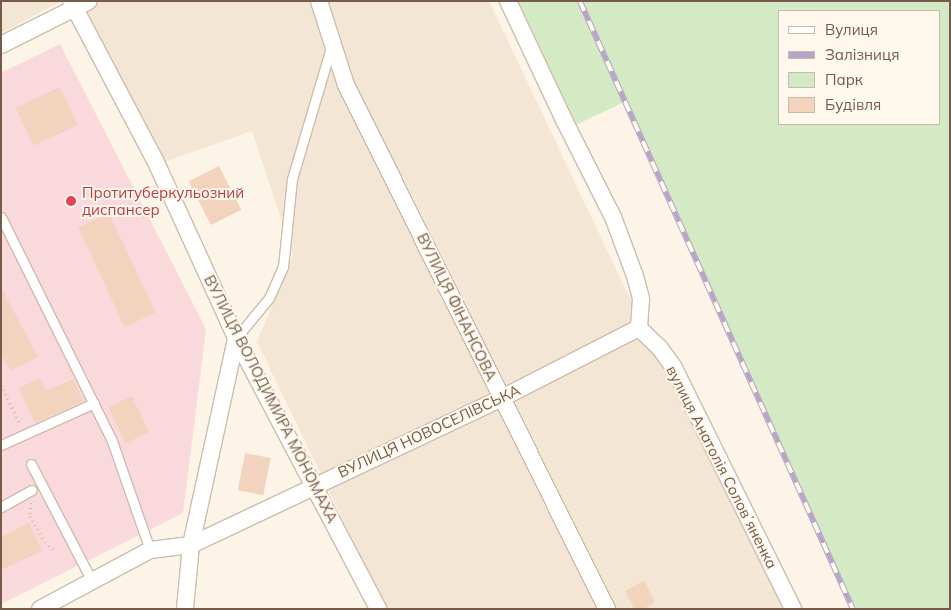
<!DOCTYPE html>
<html>
<head>
<meta charset="utf-8">
<style>
	body { margin:0 }
	#map { position:relative; width:951px; height:610px; overflow:hidden; background:#fcf4e6; font-family:Mulish,sans-serif }
	div>[style] { position:absolute }
	[style*='--x'] { left:calc(var(--x)*1px); top:calc(var(--y)*1px); width:calc(var(--w)*1px); rotate:calc(var(--a)*1deg) }
	.residential>* { inset:0; background:#f4e6d4 }
	.medical>* { inset:0; background:#fad9dc }
	.green>* { inset:0; background:#d3eac4 }
	.building>* { inset:0; background:#f2d3be; transform-origin:0 0 }
	.path>* { height:2.5px; margin-top:-1.25px; transform-origin:0; background:repeating-linear-gradient(90deg,#d7b7a0 0 1px,transparent 0 5px) }
	.roads { filter:drop-shadow(1px 0 #cebcac) drop-shadow(-1px 0 #cebcac) drop-shadow(0 1px #cebcac) drop-shadow(0 -1px #cebcac) }
	.lane>* { height:9px; margin:-4.5px; padding:0 4.5px; transform-origin:4.5px; border-radius:4.5px; background:#fff }
	.street>* { height:16px; margin:-8px; padding:0 8px; transform-origin:8px; border-radius:8px; background:#fff }
	.rail>* { height:5.5px; margin-top:-2.75px; transform-origin:0; background:repeating-linear-gradient(90deg,#fff8ec 0 11px,#b7a4c6 0 22px); box-sizing:border-box; border-block:1px solid #b7a4c6 }
	.dots>* { width:14px; height:14px; translate:-50% -50%; box-sizing:border-box; border:2px solid #fff8ec; border-radius:50% }
	span { translate:-50% -50%; white-space:nowrap; text-align:center; line-height:1.15; -webkit-text-stroke:4px #fff8ec; paint-order:stroke }
	.health-label { font-size:15px; color:#be3a42 }
	.left { translate:0 -50%; text-align:left }
	.street-label { font-size:15px; color:#765b4b }
	.frame { position:absolute; inset:0; border:2px solid #765b4b; pointer-events:none }
	.legend { position:absolute; left:778px; top:10px; width:162px; height:115px; box-sizing:border-box; background:#fff8ec; border:1px solid #c8b9ac; margin:0; padding:6px 9px; list-style:none; font-size:15px; color:#765b4b }
	.legend li { display:flex; align-items:center; gap:10px; height:25px }
	.legend b { width:25px; border:1px solid #c8b9ac }
</style>
</head>
<body>
<div id="map">
	<div class="residential">
		<i style="clip-path:polygon(1px 1px,62px 1px,1px 33px)"></i>
		<i style="clip-path:polygon(81px 1px,489px 1px,623px 284px,783px 609px,386px 609px,257px 342px,293px 255px,252px 131px,164px 162px)"></i>
	</div>
	<div class="medical">
		<i style="clip-path:polygon(60px 44px,206px 329px,183px 513px,1px 604px,1px 73px)"></i>
	</div>
	<div class="green">
		<i style="clip-path:polygon(evenodd,518px 1px,950px 1px,950px 609px,853px 609px,624px 102px,576px 125px,518px 1px,780px 11px,940px 11px,940px 124px,780px 124px,780px 11px)"></i>
	</div>
	<div class="building">
		<i style="left:60px;top:87px;width:42px;height:49px;rotate:65deg"></i>
		<i style="left:219px;top:166px;width:49px;height:34px;rotate:63deg"></i>
		<i style="left:109px;top:213px;width:110px;height:34px;rotate:65deg"></i>
		<i style="clip-path:polygon(1px 287px,38px 357px,10px 371px,1px 354px)"></i>
		<i style="clip-path:polygon(40px 378px,46px 391px,73px 379px,84px 401px,35px 423px,19px 388px)"></i>
		<i style="left:132px;top:396px;width:40px;height:26px;rotate:65deg"></i>
		<i style="left:245px;top:453px;width:26px;height:38px;rotate:11deg"></i>
		<i style="clip-path:polygon(29px 523px,42px 551px,1px 570px,1px 537px)"></i>
		<i style="clip-path:polygon(644px 581px,655px 602px,644px 609px,634px 609px,625px 591px)"></i>
	</div>
	<div class="path">
		<i style="--x:1;--y:385;--w:43;--a:64"></i>
		<i style="--x:31;--y:503;--w:13;--a:94"></i>
		<i style="--x:30;--y:516;--w:30;--a:60"></i>
		<i style="--x:45;--y:542;--w:12;--a:42"></i>
	</div>
	<div class="roads">
		<div class="lane">
			<i style="--x:1;--y:217;--w:250;--a:63.6"></i>
			<i style="--x:112;--y:441;--w:115;--a:70.8"></i>
			<i style="--x:236;--y:338;--w:52;--a:-50.5"></i>
			<i style="--x:269;--y:298;--w:34;--a:-66"></i>
			<i style="--x:283;--y:267;--w:88;--a:-84.2"></i>
			<i style="--x:292;--y:179;--w:138;--a:-73.5"></i>
			<i style="--x:1;--y:445;--w:102;--a:-24.3"></i>
			<i style="--x:31;--y:464;--w:132;--a:62.5"></i>
			<i style="--x:1;--y:507;--w:35;--a:-29"></i>
		</div>
		<div class="street">
			<i style="--x:71;--y:1;--w:180;--a:62.2"></i>
			<i style="--x:155;--y:160;--w:196;--a:65.5"></i>
			<i style="--x:236;--y:338;--w:306;--a:62.3"></i>
			<i style="--x:319;--y:1;--w:88;--a:72.2"></i>
			<i style="--x:346;--y:85;--w:585;--a:63.52"></i>
			<i style="--x:508;--y:1;--w:132;--a:64.8"></i>
			<i style="--x:564;--y:120;--w:109;--a:63.2"></i>
			<i style="--x:613;--y:217;--w:63;--a:69.6"></i>
			<i style="--x:635;--y:276;--w:24;--a:75"></i>
			<i style="--x:641;--y:299;--w:29;--a:94"></i>
			<i style="--x:639;--y:328;--w:28;--a:44"></i>
			<i style="--x:659;--y:347;--w:26;--a:54"></i>
			<i style="--x:674;--y:368;--w:269;--a:63.7"></i>
			<i style="--x:1;--y:45;--w:98;--a:-26.6"></i>
			<i style="--x:191;--y:545;--w:344;--a:-25.3"></i>
			<i style="--x:502;--y:398;--w:154;--a:-27.1"></i>
			<i style="--x:191;--y:545;--w:212;--a:-77.7"></i>
			<i style="--x:40;--y:609;--w:125;--a:-28.2"></i>
			<i style="--x:150;--y:550;--w:41;--a:-7"></i>
			<i style="--x:191;--y:545;--w:64;--a:95.4"></i>
		</div>
	</div>
	<div class="rail">
		<i style="--x:580;--y:1;--w:666;--a:65.82"></i>
	</div>
	<div class="dots">
		<i style="left:71px;top:201px;background:#e0444e"></i>
	</div>
	<div class="health-label">
		<span class="left" style="left:82px;top:201px">Протитуберкульозний<br>диспансер</span>
	</div>
	<div class="street-label">
		<span style="left:457px;top:307px;rotate:64deg">ВУЛИЦЯ ФІНАНСОВА</span>
		<span style="left:271px;top:399px;rotate:63deg">ВУЛИЦЯ ВОЛОДИМИРА МОНОМАХА</span>
		<span style="left:429px;top:431px;rotate:-25deg">ВУЛИЦЯ НОВОСЕЛІВСЬКА</span>
		<span style="left:722px;top:467px;rotate:63deg">вулиця Анатолія Соловʼяненка</span>
	</div>
	<div class="frame"></div>
	<ul class="legend">
	<li><b style="height:6px;background:#fff"></b>Вулиця</li>
	<li><b style="height:6px;background:#b7a4c6"></b>Залізниця</li>
	<li><b style="height:14px;background:#d3eac4"></b>Парк</li>
	<li><b style="height:14px;background:#f2d3be"></b>Будівля</li>
	</ul>
</div>
</body>
</html>
